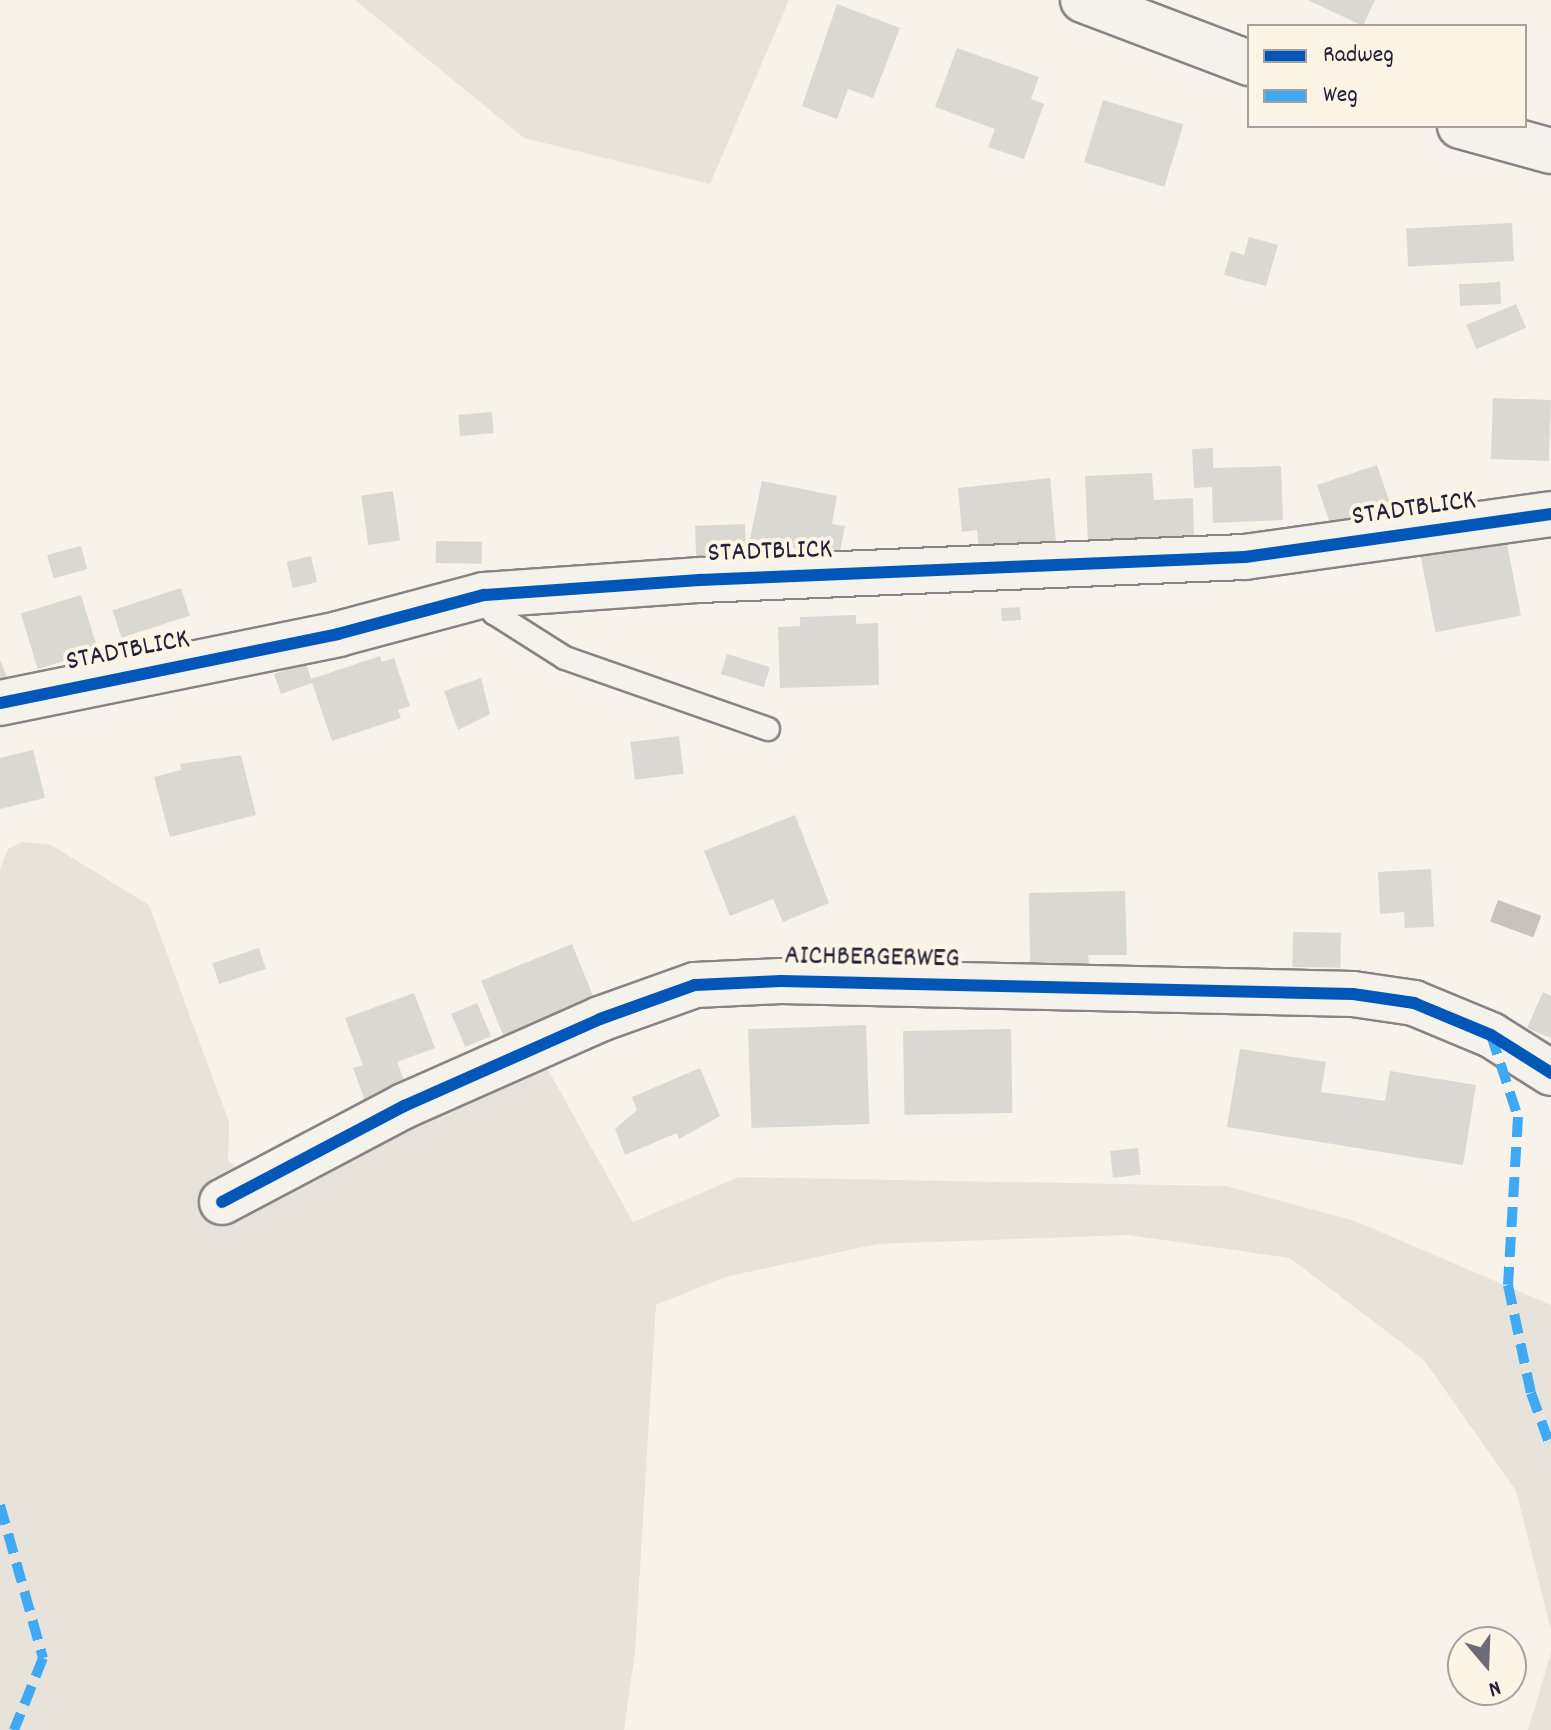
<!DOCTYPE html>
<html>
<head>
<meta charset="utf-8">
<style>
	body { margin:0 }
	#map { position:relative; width:1551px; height:1730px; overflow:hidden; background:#f7f3ea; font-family:Dekko,sans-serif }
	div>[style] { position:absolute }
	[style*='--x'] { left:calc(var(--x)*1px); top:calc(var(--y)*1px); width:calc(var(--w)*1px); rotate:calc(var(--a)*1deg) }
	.green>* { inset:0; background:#e8e3da }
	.water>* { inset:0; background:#c7c2be; transform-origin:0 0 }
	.building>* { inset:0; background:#dad8d2; transform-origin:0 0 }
	.roads { filter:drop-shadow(2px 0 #868485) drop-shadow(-2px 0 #868485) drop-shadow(0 2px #868485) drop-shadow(0 -2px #868485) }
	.service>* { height:22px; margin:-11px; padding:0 11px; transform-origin:11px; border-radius:11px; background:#f5f2ec }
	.minor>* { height:44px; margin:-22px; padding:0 22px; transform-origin:22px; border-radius:22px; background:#f5f2ec }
	.secondary>* { height:44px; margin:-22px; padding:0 22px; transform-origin:22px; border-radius:22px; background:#f5f2ec }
	.quiet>* { height:10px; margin-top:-5px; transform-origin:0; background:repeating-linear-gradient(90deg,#3fa9f5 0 20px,transparent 0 30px) }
	.cycleway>* { height:12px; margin:-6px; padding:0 6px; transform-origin:6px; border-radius:6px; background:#0057b8 }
	span { translate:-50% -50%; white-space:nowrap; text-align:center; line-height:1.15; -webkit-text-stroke:8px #fcf5e5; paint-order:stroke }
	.street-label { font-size:28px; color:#22223b }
	.legend { position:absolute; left:1247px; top:24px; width:280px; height:104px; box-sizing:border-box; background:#fcf5e5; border:2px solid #a5a1a1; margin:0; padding:10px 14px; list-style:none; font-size:24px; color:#22223b }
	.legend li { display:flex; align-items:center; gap:16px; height:40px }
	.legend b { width:40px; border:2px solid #a5a1a1 }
	.north { position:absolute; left:1447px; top:1626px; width:80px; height:80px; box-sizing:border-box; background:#fcf5e5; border:2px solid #a5a1a1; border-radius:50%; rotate:161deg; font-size:22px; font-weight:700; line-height:32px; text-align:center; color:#22223b }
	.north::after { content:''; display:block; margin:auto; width:28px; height:36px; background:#6d6b78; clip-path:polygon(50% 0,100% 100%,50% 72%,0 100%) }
</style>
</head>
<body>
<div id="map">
	<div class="green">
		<i style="clip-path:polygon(355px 0,789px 0,710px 184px,524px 138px)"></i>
		<i style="clip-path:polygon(23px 842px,51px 845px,149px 905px,229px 1122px,228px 1159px,263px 1201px,542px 1059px,633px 1222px,739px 1177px,1226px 1186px,1355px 1221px,1551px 1305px,1551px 1631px,1516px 1491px,1424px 1360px,1290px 1258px,1128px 1235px,877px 1244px,725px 1277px,656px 1305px,635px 1652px,624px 1730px,0 1730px,0 869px,8px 849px)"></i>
		<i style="clip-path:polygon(1551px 1653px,1551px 1730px,1528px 1730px)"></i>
	</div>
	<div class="water">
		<i style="left:1498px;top:900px;width:46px;height:23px;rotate:20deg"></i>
	</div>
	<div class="building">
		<i style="clip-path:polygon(1308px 0,1375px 0,1363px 26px)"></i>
		<i style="clip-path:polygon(837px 4px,900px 28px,873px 98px,848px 89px,837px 119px,802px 106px)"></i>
		<i style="clip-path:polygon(957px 48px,1039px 77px,1031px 99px,1044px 104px,1024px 159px,988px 147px,995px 129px,935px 107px)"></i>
		<i style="left:1103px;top:100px;width:84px;height:65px;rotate:17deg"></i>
		<i style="left:1512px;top:223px;width:38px;height:106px;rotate:87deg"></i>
		<i style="clip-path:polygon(1249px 237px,1278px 245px,1266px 286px,1224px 275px,1231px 251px,1244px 255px)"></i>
		<i style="left:1500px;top:282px;width:22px;height:41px;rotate:87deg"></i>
		<i style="left:1516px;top:304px;width:26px;height:54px;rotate:67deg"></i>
		<i style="left:1493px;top:398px;width:58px;height:61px;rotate:2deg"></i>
		<i style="left:492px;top:412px;width:21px;height:34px;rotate:85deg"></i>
		<i style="clip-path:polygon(1213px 448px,1213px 468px,1281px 466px,1283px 520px,1213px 523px,1212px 487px,1194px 488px,1192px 449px)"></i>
		<i style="clip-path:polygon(1377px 465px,1395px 518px,1345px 533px,1341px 519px,1330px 523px,1317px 485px)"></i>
		<i style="clip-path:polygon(1152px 473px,1154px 500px,1193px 498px,1194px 539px,1088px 544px,1085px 476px)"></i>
		<i style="clip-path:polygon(1050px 478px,1056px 542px,979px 549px,977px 530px,962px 532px,958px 488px)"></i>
		<i style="clip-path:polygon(762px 481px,837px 496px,832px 524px,845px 526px,838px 562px,816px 558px,816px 552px,750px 539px)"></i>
		<i style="left:393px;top:491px;width:50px;height:32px;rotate:82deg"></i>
		<i style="left:745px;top:524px;width:38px;height:50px;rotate:88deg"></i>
		<i style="left:1506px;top:539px;width:78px;height:87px;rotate:79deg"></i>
		<i style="left:436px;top:541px;width:46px;height:22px;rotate:1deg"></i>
		<i style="left:81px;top:546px;width:24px;height:35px;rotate:75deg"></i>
		<i style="left:311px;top:556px;width:27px;height:25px;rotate:77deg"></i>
		<i style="left:181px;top:588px;width:29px;height:72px;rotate:72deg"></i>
		<i style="left:81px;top:595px;width:58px;height:63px;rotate:73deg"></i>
		<i style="left:1020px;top:607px;width:13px;height:19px;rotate:86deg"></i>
		<i style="clip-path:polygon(856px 615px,856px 624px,878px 623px,879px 685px,780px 688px,778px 627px,800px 626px,800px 617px)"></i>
		<i style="left:727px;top:654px;width:45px;height:21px;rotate:17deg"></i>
		<i style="clip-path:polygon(380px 656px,382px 662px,394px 658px,410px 706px,398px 710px,401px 718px,332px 741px,312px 683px,281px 694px,274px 674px,306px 663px,311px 679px)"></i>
		<i style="clip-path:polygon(0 660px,11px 687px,0 690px)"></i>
		<i style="clip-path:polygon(481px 678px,490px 714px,458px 730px,444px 691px)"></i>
		<i style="left:679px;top:736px;width:38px;height:49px;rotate:83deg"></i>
		<i style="clip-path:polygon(33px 750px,45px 798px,0 809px,0 758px)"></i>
		<i style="clip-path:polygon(241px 755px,256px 815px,170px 837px,154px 777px,181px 770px,180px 764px)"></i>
		<i style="clip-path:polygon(795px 815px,829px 903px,783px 922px,773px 899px,730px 916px,704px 851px)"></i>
		<i style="clip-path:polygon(1431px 869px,1434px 927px,1405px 928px,1404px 912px,1380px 914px,1378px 872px)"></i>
		<i style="clip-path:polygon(1125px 891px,1127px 955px,1088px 955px,1089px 964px,1030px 965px,1029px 893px)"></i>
		<i style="left:1293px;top:932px;width:48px;height:35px;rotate:1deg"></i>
		<i style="left:572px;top:944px;width:59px;height:98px;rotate:68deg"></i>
		<i style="left:259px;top:948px;width:22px;height:49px;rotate:72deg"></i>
		<i style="clip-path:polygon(1543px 992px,1551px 996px,1551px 1038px,1527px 1028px)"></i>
		<i style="clip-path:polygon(414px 993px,435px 1048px,397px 1062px,406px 1085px,365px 1101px,353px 1068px,363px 1065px,345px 1018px)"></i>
		<i style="left:477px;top:1003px;width:36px;height:28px;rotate:67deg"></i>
		<i style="left:866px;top:1025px;width:99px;height:118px;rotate:88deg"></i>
		<i style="left:1011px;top:1029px;width:84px;height:108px;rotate:89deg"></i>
		<i style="clip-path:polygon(1240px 1049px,1326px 1062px,1321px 1092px,1385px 1101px,1390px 1071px,1476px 1085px,1463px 1165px,1227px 1127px)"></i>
		<i style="clip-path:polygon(700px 1068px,720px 1116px,679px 1139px,677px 1133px,625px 1155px,615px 1129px,637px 1110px,632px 1097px)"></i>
		<i style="left:1138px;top:1148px;width:27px;height:28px;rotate:84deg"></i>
	</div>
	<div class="roads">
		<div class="service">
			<i style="--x:484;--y:595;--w:21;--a:61"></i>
			<i style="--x:494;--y:613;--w:84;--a:32.4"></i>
			<i style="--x:565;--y:658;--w:215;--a:19.3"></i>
		</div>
		<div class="minor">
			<i style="--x:0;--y:703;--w:345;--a:-11.5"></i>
			<i style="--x:338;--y:634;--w:151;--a:-15"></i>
			<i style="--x:484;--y:595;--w:217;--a:-4"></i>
			<i style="--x:700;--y:580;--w:545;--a:-2.42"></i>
			<i style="--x:1245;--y:557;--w:309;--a:-8"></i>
			<i style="--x:222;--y:1202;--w:206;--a:-27.8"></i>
			<i style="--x:404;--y:1106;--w:214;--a:-23.9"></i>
			<i style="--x:600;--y:1019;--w:101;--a:-19.7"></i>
			<i style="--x:695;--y:985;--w:86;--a:-2.7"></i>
			<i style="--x:781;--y:981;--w:572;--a:1.3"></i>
			<i style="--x:1353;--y:994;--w:62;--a:8.4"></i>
			<i style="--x:1414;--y:1003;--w:83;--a:22.6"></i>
			<i style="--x:1491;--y:1035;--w:71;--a:32.3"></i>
		</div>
		<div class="secondary">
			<i style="--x:1083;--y:0;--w:178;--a:20.8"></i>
			<i style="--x:1460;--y:126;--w:94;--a:15.4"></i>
		</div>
	</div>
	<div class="quiet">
		<i style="--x:1491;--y:1035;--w:86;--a:71.8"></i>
		<i style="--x:1518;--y:1117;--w:168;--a:93.4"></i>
		<i style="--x:1508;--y:1285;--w:110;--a:78"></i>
		<i style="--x:1531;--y:1393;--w:59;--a:70"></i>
		<i style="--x:0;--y:1505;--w:159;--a:74.3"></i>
		<i style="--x:43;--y:1658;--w:78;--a:111.9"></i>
	</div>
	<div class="cycleway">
		<i style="--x:0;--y:703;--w:345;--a:-11.5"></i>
		<i style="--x:338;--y:634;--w:151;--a:-15"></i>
		<i style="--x:484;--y:595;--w:217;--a:-4"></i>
		<i style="--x:700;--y:580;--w:545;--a:-2.42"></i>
		<i style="--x:1245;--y:557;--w:309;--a:-8"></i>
		<i style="--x:222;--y:1202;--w:206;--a:-27.8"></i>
		<i style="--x:404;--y:1106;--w:214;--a:-23.9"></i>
		<i style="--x:600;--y:1019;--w:101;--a:-19.7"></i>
		<i style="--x:695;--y:985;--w:86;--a:-2.7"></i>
		<i style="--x:781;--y:981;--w:572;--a:1.3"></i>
		<i style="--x:1353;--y:994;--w:62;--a:8.4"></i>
		<i style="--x:1414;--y:1003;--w:83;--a:22.6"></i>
		<i style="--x:1491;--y:1035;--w:71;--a:32.3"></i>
	</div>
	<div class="street-label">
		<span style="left:1414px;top:510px;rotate:-8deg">STADTBLICK</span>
		<span style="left:770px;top:553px;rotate:-2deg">STADTBLICK</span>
		<span style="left:128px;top:652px;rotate:-11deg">STADTBLICK</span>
		<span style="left:872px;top:959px;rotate:1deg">AICHBERGERWEG</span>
	</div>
	<ul class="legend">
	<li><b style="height:10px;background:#0057b8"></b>Radweg</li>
	<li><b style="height:10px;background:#3fa9f5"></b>Weg</li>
	</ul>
	<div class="north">N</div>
</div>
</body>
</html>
